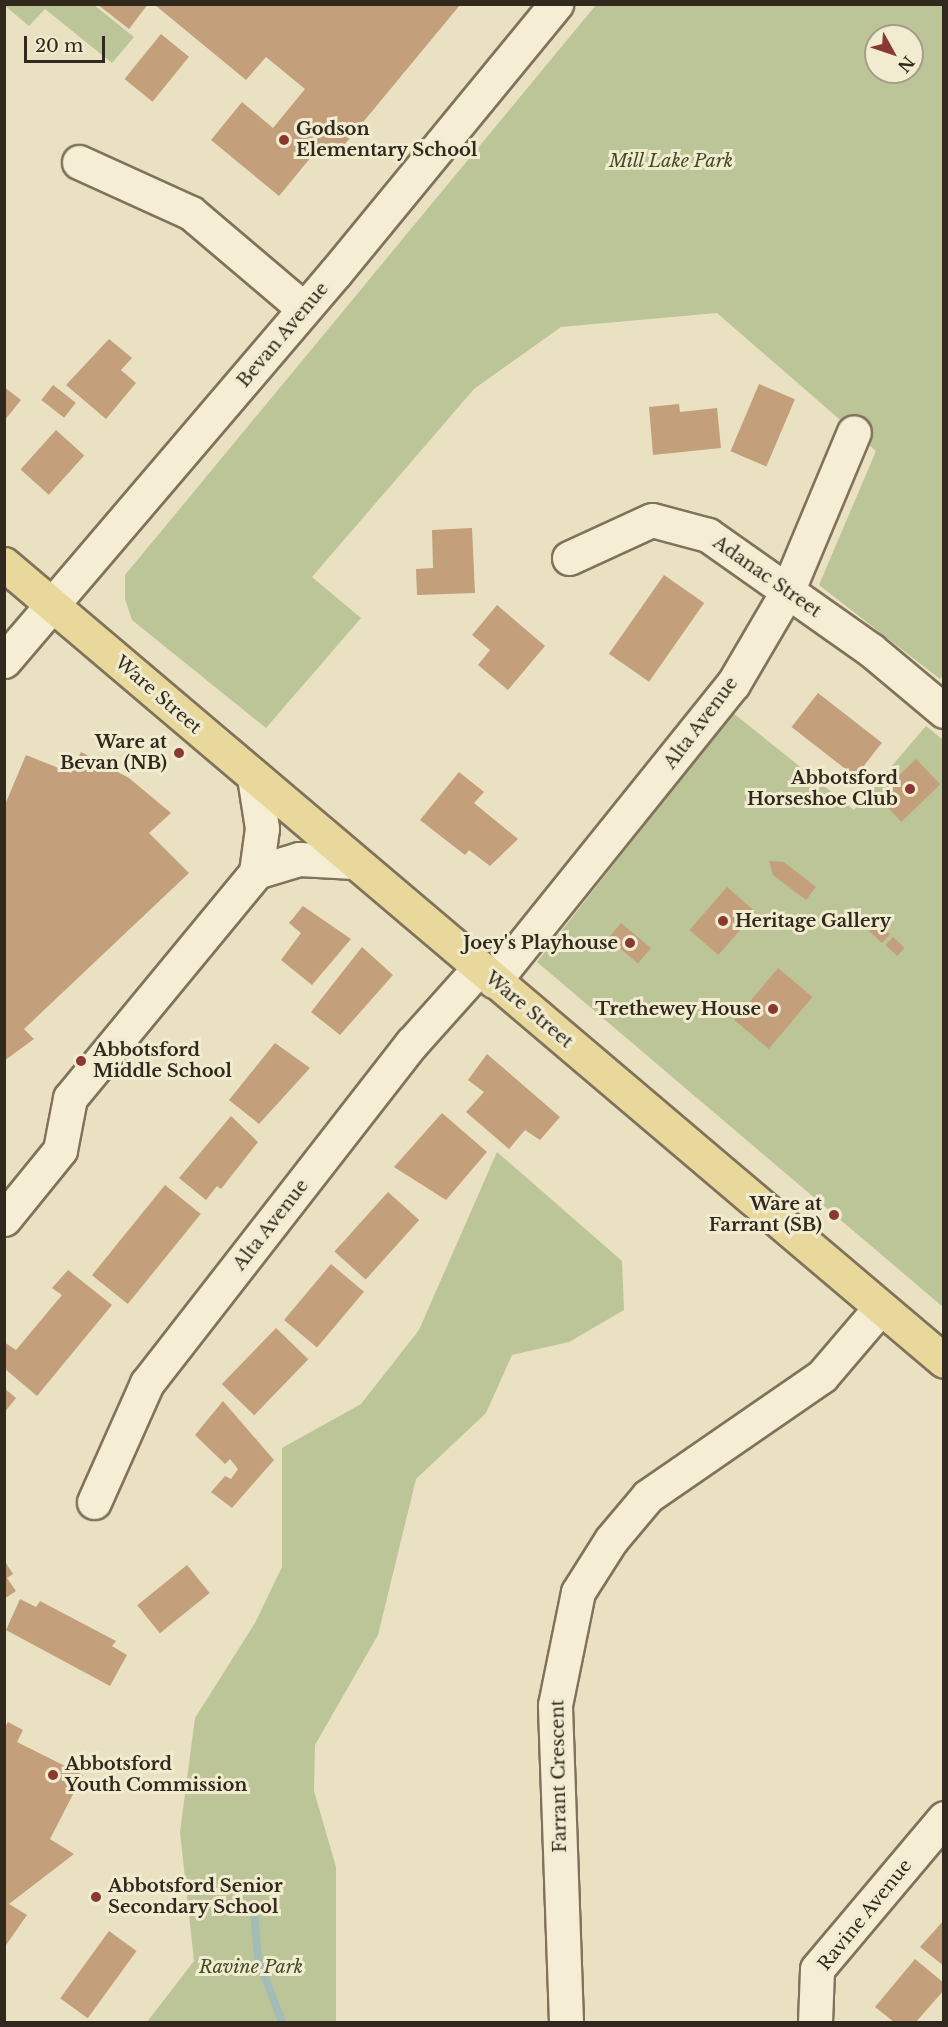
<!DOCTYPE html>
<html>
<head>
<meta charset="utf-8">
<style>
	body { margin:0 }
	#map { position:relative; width:948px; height:2027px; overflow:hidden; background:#e9e1c2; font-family:"Libre Baskerville",serif }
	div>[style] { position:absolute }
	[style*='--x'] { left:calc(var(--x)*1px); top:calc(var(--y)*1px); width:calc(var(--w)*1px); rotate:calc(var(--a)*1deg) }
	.green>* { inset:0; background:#bcc597 }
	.stream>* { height:8px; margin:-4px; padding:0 4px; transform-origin:4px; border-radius:4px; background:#a4bcb7 }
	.building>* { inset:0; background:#c3a07b; transform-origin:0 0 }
	.roads { filter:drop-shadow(2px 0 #81725b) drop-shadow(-2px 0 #81725b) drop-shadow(0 2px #81725b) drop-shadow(0 -2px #81725b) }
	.minor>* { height:33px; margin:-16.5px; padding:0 16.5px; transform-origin:16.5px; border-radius:16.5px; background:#f5eed4 }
	.major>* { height:33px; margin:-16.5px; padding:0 16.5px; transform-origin:16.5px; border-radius:16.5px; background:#e9d89c }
	.dots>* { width:16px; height:16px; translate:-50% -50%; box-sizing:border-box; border:3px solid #f1ebd0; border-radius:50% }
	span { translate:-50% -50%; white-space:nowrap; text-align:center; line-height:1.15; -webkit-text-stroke:6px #f1ebd0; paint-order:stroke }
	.poi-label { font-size:18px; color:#32291e; font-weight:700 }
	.left { translate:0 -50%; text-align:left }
	.right { translate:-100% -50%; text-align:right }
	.park-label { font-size:18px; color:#3f4c26; font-style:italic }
	.street-label { font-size:18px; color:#32291e }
	.frame { position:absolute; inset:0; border:6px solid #32291e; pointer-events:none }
	.north { position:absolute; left:864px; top:24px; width:60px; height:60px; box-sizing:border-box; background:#f1ebd0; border:2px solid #a59d89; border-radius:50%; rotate:130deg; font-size:16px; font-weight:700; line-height:24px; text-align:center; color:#32291e }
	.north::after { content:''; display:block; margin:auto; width:21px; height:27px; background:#8a3831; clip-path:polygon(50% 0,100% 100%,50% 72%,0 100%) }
	.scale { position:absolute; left:24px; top:36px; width:81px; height:27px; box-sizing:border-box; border:3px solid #32291e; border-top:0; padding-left:8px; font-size:18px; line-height:21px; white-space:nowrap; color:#32291e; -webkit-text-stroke:4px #f1ebd0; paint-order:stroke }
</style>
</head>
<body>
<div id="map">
	<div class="green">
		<i style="clip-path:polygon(4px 5px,94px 5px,134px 37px,112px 63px,45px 9px,29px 26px)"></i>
		<i style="clip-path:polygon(evenodd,596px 5px,943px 5px,944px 674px,940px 679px,819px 585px,876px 451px,717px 313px,561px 327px,474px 389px,312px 577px,361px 618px,266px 728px,132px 620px,125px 599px,125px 575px,596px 5px,876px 36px,912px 36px,912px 72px,876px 72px,876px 36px)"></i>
		<i style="clip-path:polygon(733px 713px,854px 810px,926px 726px,943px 740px,943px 1307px,537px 962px)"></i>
		<i style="clip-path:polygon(497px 1152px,622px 1261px,624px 1310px,569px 1342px,512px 1355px,486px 1413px,416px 1479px,378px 1635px,315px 1745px,314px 1791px,336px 1867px,336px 2022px,147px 2022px,194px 1961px,180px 1832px,195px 1718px,255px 1623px,282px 1567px,282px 1448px,361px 1404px,419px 1330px)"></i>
	</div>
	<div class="stream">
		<i style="--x:254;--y:1911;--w:48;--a:85.2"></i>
		<i style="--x:258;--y:1959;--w:67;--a:69.1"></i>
	</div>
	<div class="building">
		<i style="clip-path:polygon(97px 4px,148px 4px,129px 29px)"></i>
		<i style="clip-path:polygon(155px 5px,460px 5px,335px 156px,321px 145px,279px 196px,211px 140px,242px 102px,273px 128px,305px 89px,266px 57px,246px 80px)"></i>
		<i style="left:161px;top:34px;width:36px;height:58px;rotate:39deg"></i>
		<i style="clip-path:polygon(109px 339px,132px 358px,121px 370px,136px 383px,106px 419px,66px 385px)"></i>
		<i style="left:759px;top:384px;width:39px;height:73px;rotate:23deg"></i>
		<i style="left:53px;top:385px;width:29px;height:19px;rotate:38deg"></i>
		<i style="clip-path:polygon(4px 387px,21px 400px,4px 421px)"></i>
		<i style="clip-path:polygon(679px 404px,680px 412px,717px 408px,721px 448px,653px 455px,649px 407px)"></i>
		<i style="left:56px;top:430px;width:38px;height:53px;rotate:42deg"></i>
		<i style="clip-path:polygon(472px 528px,475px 593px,417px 595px,416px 569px,433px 568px,432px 530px)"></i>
		<i style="left:664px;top:575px;width:49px;height:96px;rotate:35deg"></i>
		<i style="clip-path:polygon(497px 605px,545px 646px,508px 690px,478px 665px,490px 650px,472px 635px)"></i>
		<i style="left:818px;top:693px;width:81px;height:43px;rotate:38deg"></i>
		<i style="clip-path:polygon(81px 752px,129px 778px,171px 813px,149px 833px,189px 873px,24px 1029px,34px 1039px,4px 1061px,4px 807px,26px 755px,71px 773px)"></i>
		<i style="left:916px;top:759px;width:35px;height:54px;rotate:46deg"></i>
		<i style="clip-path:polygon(459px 772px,484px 792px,474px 803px,518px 839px,490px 866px,469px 850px,465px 855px,420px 820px)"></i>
		<i style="clip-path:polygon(769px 861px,784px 862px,816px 887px,806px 900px,773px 875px)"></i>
		<i style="left:727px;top:887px;width:38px;height:57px;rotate:41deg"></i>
		<i style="clip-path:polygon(303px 906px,351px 939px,312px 985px,281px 960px,301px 933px,289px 923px)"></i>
		<i style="left:877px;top:922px;width:18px;height:12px;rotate:43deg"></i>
		<i style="left:621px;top:923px;width:39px;height:20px;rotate:40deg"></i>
		<i style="left:893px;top:937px;width:16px;height:11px;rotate:43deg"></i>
		<i style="clip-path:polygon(362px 947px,393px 975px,340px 1035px,311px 1012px)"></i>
		<i style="left:778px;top:968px;width:45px;height:68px;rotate:40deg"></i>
		<i style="clip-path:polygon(275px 1043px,310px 1068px,259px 1124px,229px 1100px)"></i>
		<i style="clip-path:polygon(487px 1054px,560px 1117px,540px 1140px,525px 1130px,509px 1149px,466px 1112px,484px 1092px,468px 1080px)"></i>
		<i style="clip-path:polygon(442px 1113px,487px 1152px,446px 1200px,394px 1167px)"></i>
		<i style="clip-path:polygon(231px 1116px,258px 1142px,221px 1189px,217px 1186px,206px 1200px,179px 1178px)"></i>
		<i style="left:165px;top:1185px;width:46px;height:116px;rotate:39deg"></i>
		<i style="left:388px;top:1192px;width:42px;height:80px;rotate:42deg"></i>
		<i style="left:331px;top:1264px;width:43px;height:73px;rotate:40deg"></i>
		<i style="clip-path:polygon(68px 1270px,112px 1305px,37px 1396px,4px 1368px,4px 1342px,16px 1350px,62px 1295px,52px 1288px)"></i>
		<i style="left:276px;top:1328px;width:45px;height:78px;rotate:44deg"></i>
		<i style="clip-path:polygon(4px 1388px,16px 1398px,4px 1413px)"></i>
		<i style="clip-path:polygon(223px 1401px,274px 1460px,232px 1508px,211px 1492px,225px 1476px,231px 1479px,238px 1469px,230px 1459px,225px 1464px,195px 1435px)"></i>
		<i style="clip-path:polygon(4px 1560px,13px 1574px,7px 1578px,16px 1591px,4px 1599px)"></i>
		<i style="left:187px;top:1565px;width:36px;height:64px;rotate:51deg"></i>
		<i style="clip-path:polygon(20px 1599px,36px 1607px,40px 1601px,116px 1641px,112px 1646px,127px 1655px,110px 1686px,6px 1630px)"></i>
		<i style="clip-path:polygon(8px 1722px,23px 1730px,17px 1742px,83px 1775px,50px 1839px,74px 1854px,9px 1904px,27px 1915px,4px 1948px,4px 1729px)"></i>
		<i style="clip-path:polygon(944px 1920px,944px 1966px,920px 1947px)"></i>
		<i style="left:109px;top:1931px;width:34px;height:83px;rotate:36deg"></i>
		<i style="clip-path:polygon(915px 1959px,944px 1983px,944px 1990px,916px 2022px,894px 2022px,875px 2007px)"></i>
	</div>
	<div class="roads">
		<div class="minor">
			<i style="--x:79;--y:162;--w:123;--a:24.5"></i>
			<i style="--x:191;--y:213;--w:148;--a:40.3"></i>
			<i style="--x:569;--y:558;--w:91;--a:-24.6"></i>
			<i style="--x:652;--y:520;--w:58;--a:15"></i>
			<i style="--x:708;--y:535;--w:199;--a:35.2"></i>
			<i style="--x:871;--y:650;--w:95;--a:39.9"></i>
			<i style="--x:4;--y:661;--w:511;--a:-49.52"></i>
			<i style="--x:336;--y:272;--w:347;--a:-50.6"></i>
			<i style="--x:256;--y:872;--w:45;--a:-16.8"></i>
			<i style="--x:299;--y:859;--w:55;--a:3.1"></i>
			<i style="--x:494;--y:981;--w:381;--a:-51.2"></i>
			<i style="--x:733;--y:684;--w:107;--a:-59.6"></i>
			<i style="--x:787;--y:592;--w:173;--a:-67.3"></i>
			<i style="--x:4;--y:1219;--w:89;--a:-50.9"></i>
			<i style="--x:60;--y:1150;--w:53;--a:-79.1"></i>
			<i style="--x:70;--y:1098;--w:293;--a:-50.5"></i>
			<i style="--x:256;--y:872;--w:44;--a:-82.2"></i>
			<i style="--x:262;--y:828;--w:52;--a:-98.9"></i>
			<i style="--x:94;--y:1502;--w:130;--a:-66"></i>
			<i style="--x:147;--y:1383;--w:431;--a:-52.1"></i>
			<i style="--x:412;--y:1043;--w:101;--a:-48.2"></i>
			<i style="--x:566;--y:2022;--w:317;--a:-92"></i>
			<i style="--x:555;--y:1705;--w:115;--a:-78.5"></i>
			<i style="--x:578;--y:1592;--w:62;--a:-57.6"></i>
			<i style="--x:611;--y:1540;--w:57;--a:-49.9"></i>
			<i style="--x:648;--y:1496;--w:211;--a:-34.6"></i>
			<i style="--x:822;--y:1376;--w:89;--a:-49.5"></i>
			<i style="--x:815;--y:2022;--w:53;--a:-87.8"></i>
			<i style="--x:817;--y:1969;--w:197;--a:-49.9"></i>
		</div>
		<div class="major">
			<i style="--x:4;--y:564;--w:1232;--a:40.29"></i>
		</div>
	</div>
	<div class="dots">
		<i style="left:284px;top:140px;background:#8a3831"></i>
		<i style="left:179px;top:753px;background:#8a3831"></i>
		<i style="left:910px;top:789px;background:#8a3831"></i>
		<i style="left:723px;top:921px;background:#8a3831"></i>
		<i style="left:630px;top:943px;background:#8a3831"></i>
		<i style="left:773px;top:1009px;background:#8a3831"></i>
		<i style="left:81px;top:1061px;background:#8a3831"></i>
		<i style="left:834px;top:1215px;background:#8a3831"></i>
		<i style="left:53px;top:1775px;background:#8a3831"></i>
		<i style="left:96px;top:1897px;background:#8a3831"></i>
	</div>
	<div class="poi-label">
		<span class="left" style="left:296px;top:140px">Godson<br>Elementary School</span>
		<span class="right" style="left:167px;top:753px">Ware at<br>Bevan (NB)</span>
		<span class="right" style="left:898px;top:789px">Abbotsford<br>Horseshoe Club</span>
		<span class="left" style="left:735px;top:921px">Heritage Gallery</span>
		<span class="right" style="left:618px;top:943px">Joey's Playhouse</span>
		<span class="right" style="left:761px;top:1009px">Trethewey House</span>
		<span class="left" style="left:93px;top:1061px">Abbotsford<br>Middle School</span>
		<span class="right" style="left:822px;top:1215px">Ware at<br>Farrant (SB)</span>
		<span class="left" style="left:65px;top:1775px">Abbotsford<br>Youth Commission</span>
		<span class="left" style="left:108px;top:1897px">Abbotsford Senior<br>Secondary School</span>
	</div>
	<div class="park-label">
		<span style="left:671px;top:161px">Mill Lake Park</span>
		<span style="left:251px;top:1967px">Ravine Park</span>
	</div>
	<div class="street-label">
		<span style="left:283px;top:335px;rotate:-50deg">Bevan Avenue</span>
		<span style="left:767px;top:577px;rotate:35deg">Adanac Street</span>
		<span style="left:158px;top:695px;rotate:41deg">Ware Street</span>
		<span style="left:701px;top:723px;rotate:-53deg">Alta Avenue</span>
		<span style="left:529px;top:1010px;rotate:40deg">Ware Street</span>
		<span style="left:271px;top:1225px;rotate:-52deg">Alta Avenue</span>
		<span style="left:559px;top:1776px;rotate:-91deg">Farrant Crescent</span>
		<span style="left:865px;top:1915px;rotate:-51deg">Ravine Avenue</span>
	</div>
	<div class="frame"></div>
	<div class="north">N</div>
	<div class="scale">20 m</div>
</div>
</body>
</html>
